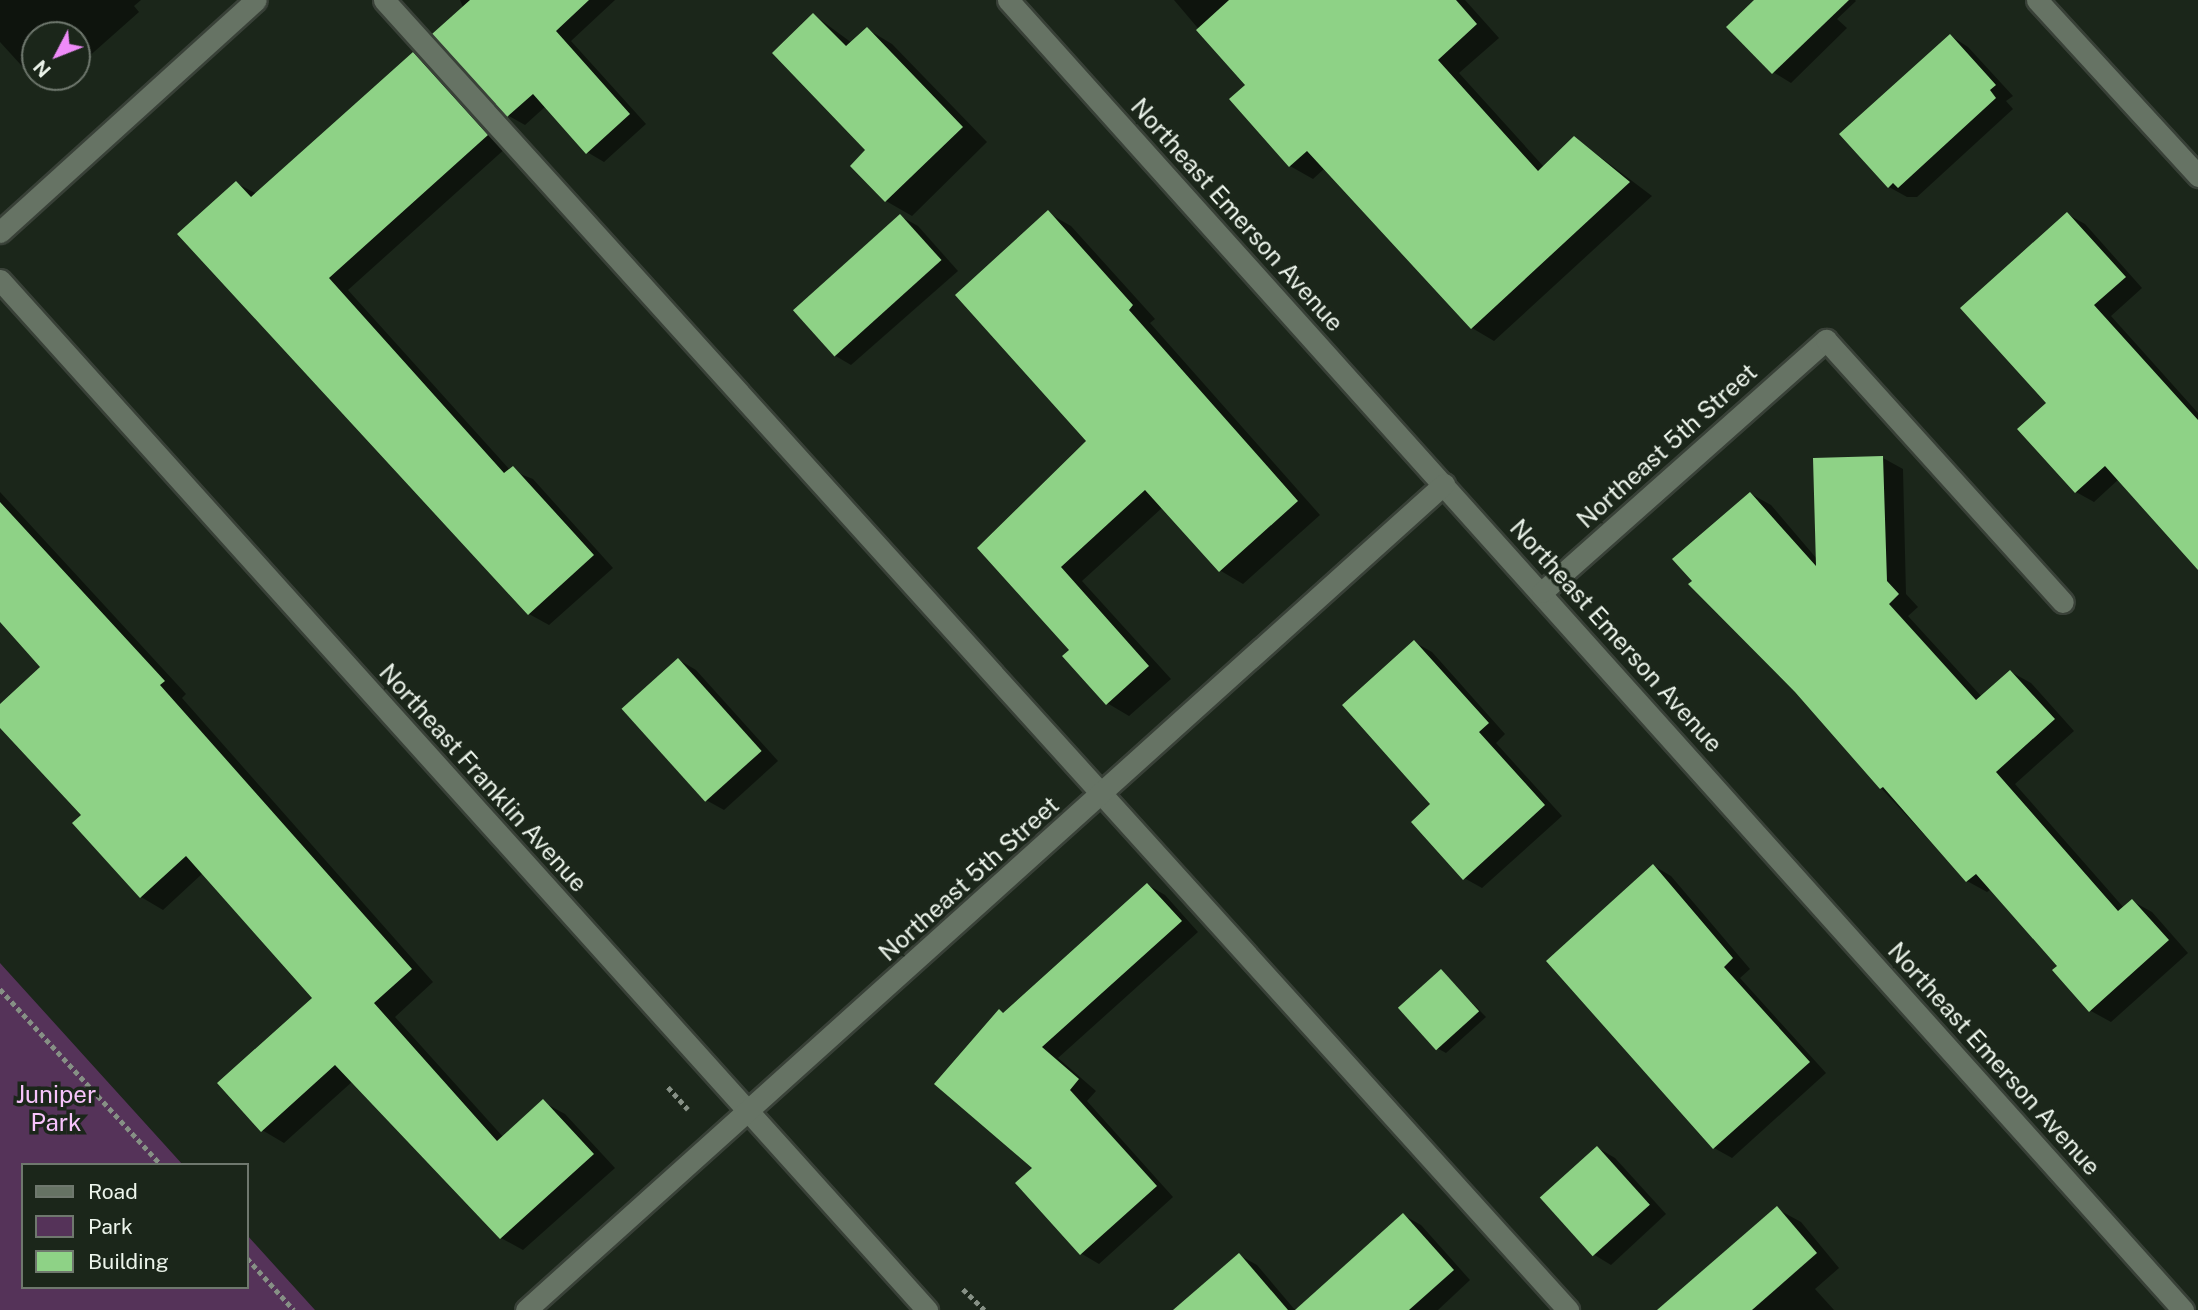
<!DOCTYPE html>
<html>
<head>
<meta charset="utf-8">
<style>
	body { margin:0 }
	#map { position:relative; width:2198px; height:1310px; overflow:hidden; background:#1b261a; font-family:"Public Sans",sans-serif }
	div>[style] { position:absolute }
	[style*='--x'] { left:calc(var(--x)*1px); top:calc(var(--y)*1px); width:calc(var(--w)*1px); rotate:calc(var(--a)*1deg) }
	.green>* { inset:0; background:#553359 }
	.shadow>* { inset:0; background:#0007 }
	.building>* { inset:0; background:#8ed286; transform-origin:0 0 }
	.path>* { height:4.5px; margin-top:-2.25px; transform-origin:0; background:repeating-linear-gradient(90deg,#869085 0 5px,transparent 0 8.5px) }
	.roads { filter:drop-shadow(2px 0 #394138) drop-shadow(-2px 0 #394138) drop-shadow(0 2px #394138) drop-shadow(0 -2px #394138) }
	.minor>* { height:21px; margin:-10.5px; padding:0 10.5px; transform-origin:10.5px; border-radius:10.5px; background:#667364 }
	span { translate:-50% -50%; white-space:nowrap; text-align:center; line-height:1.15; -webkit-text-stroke:7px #1b261a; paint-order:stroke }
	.street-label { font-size:24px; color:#ecf4eb }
	.park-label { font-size:24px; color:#f7c4fb }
	.legend { position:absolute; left:21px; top:1163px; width:228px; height:126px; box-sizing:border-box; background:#1b261a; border:2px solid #6f786e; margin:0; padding:9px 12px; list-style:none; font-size:21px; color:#ecf4eb }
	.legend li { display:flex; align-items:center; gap:14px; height:35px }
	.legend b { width:35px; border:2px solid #6f786e }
	.north { position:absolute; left:21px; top:21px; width:70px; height:70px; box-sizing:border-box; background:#1b261a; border:2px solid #6f786e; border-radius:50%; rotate:228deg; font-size:19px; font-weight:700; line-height:28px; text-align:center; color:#ecf4eb }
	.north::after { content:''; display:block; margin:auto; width:24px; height:32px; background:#ee8bf8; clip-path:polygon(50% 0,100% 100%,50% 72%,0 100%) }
</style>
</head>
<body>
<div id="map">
	<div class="green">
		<i style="clip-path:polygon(0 963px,183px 1165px,23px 1165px,23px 1287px,247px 1287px,247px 1235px,315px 1310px,0 1310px)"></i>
	</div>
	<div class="shadow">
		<i style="clip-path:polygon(0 0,141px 0,134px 6px,139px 12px,77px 67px,77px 35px,35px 35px,35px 77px,66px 77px,53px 89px,31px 76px,0 42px)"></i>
		<i style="clip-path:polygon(460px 0,615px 0,571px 41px,646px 124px,604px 162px,587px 152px,546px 106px,525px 125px,509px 116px)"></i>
		<i style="clip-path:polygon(1174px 0,1465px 0,1499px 38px,1459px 73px,1544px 167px,1575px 138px,1652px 196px,1494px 341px,1472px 328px,1325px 168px,1313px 179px,1290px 166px,1247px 86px)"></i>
		<i style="clip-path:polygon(1756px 0,1855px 0,1856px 1px,1837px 19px,1847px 28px,1791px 83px,1773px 72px)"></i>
		<i style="clip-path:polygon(814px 15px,852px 43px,867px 29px,892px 44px,987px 142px,912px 216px,886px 201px)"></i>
		<i style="clip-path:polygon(1951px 36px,1968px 47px,2013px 96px,2006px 101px,2013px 109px,1917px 197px,1907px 197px,1889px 187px)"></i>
		<i style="clip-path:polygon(413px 54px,433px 65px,507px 147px,348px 290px,510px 470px,533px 479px,613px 568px,549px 625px,529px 614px,236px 183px,257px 194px)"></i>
		<i style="clip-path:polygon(1048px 213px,1071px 226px,1155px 319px,1150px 323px,1320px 515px,1243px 584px,1221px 571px,1163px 507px,1082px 581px,1171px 679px,1129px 716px,1107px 703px,1071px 650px,979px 548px,1089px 441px)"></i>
		<i style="clip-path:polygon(2067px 214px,2085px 224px,2142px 288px,2111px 316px,2198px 413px,2198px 562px,2119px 479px,2094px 502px,2076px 492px,2048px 403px)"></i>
		<i style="clip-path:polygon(900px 216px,918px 226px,958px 271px,851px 365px,834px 355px)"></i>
		<i style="clip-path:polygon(1883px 458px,1903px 469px,1906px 594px,1918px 607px,1908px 616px,1982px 697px,2011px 672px,2031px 683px,2074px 731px,2015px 784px,2124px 908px,2132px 901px,2152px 912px,2188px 953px,2111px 1022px,2091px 1011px,2054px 971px,2059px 966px,1991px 889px,1987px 892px,1967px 881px,1881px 788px,1751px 494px,1771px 505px,1817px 559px)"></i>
		<i style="clip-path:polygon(0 492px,186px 694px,182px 698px,433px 982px,395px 1017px,504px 1138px,543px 1102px,565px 1114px,615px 1168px,523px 1250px,501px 1238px,353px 1081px,284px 1143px,262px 1130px,315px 998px,203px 873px,163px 910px,141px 897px,84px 815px,0 725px,0 707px,43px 667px,0 620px)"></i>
		<i style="clip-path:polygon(1414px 642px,1432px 652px,1505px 734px,1496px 743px,1562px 816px,1482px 888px,1464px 878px)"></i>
		<i style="clip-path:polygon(679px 660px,696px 670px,778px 761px,724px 810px,706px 800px)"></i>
		<i style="clip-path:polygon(1654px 866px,1671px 876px,1750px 969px,1740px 978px,1826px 1073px,1732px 1158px,1714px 1148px)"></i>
		<i style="clip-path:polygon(1148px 885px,1165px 895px,1198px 932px,1058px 1058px,1096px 1091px,1087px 1101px,1173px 1197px,1099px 1264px,1082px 1254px,1018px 1183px,1035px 1168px,1004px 1014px)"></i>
		<i style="clip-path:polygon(1441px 971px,1486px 1017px,1446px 1053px,1437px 1048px)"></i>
		<i style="clip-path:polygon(1598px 1148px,1615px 1158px,1666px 1214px,1611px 1265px,1593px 1254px)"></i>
		<i style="clip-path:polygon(1777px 1209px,1801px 1222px,1839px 1268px,1815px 1289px,1834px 1310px,1697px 1310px)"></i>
		<i style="clip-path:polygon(1403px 1215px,1421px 1225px,1470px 1280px,1438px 1310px,1344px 1310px)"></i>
		<i style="clip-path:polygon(1239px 1255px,1257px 1265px,1295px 1310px,1200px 1310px)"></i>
	</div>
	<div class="building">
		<i style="clip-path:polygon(470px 0,589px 0,556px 31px,630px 114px,586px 154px,533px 94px,507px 117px,432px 34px)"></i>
		<i style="clip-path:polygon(1229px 0,1456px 0,1477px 24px,1438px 60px,1538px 171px,1574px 136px,1630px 182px,1471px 329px,1307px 151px,1289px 167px,1229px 99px,1245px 85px,1196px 30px)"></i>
		<i style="clip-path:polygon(1754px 0,1849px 0,1772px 74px,1726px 27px)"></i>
		<i style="clip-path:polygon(813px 13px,846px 46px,867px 27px,963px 127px,885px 202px,850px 166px,865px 150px,772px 53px)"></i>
		<i style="clip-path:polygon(1950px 34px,1996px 85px,1990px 90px,1996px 98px,1898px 188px,1893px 183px,1888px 188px,1839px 134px)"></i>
		<i style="clip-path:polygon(413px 52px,488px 135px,329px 278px,504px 473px,513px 466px,594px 555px,528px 615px,177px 234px,236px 181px,251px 197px)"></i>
		<i style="clip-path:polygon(1048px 210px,1133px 305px,1129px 310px,1298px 501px,1219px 572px,1145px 490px,1061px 567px,1149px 666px,1106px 705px,1062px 656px,1069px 650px,977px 548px,1086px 441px,955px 295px)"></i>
		<i style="clip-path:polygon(2067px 212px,2126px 277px,2094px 305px,2198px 420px,2198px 570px,2105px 466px,2075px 493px,2017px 429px,2046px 403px,1960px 308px)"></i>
		<i style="left:900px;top:214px;width:62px;height:144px;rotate:48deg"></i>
		<i style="clip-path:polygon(1883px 456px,1887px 581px,1899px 594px,1889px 604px,1976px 700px,2010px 670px,2055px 719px,1996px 772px,2118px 911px,2132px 899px,2169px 940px,2089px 1012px,2052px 970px,2057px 966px,1976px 874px,1966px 882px,1883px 787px,1880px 789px,1795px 692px,1688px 584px,1692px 581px,1672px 559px,1750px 492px,1816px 566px,1813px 458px)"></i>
		<i style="clip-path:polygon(0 502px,165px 681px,160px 685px,412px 969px,374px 1003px,497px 1141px,543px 1099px,594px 1154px,500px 1239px,335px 1065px,261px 1132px,217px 1083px,312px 998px,186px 856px,140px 898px,72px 823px,81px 815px,0 728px,0 704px,40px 667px,0 622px)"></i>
		<i style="clip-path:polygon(1414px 640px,1489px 723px,1479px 732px,1545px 805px,1463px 880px,1411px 822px,1430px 804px,1342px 705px)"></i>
		<i style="left:678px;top:658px;width:125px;height:76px;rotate:48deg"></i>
		<i style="clip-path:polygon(1653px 864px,1733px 958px,1724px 967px,1810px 1062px,1713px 1149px,1546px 961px)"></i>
		<i style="clip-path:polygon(1147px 883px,1182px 921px,1042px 1047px,1079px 1079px,1070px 1090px,1157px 1186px,1080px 1255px,1015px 1183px,1032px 1168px,934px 1084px,999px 1009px,1003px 1013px)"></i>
		<i style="left:1441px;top:969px;width:57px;height:58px;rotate:48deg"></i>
		<i style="left:1597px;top:1146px;width:79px;height:77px;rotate:48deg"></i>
		<i style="clip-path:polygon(1777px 1206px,1817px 1253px,1752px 1310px,1657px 1310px)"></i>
		<i style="clip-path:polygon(1403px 1213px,1454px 1270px,1409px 1310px,1295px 1310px)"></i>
		<i style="clip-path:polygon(1239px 1253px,1288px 1310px,1173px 1310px)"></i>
	</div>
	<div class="path">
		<i style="--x:0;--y:989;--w:239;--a:47.5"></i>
		<i style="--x:668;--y:1087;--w:30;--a:48"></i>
		<i style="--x:247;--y:1258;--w:70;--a:47.9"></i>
		<i style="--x:963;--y:1289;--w:30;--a:44"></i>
	</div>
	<div class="roads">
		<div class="minor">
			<i style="--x:384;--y:0;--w:1766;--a:47.89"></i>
			<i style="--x:1008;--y:0;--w:1760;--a:48.11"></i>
			<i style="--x:2037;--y:0;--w:239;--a:47.5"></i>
			<i style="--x:0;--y:232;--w:345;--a:-42.2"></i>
			<i style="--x:0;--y:280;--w:1386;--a:48.01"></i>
			<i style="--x:1542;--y:592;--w:380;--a:-41.6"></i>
			<i style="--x:1826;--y:340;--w:353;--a:47.9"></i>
			<i style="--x:526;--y:1310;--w:1235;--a:-41.98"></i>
		</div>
	</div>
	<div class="street-label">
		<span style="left:1237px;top:215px;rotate:48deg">Northeast Emerson Avenue</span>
		<span style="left:1667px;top:446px;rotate:-42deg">Northeast 5th Street</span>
		<span style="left:1616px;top:636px;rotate:48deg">Northeast Emerson Avenue</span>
		<span style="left:483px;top:778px;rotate:48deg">Northeast Franklin Avenue</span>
		<span style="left:969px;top:879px;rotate:-42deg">Northeast 5th Street</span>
		<span style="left:1994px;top:1059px;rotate:48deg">Northeast Emerson Avenue</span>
	</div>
	<div class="park-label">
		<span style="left:56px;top:1109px">Juniper<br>Park</span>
	</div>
	<ul class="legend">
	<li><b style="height:9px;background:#667364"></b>Road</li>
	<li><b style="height:19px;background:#553359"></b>Park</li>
	<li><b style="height:19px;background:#8ed286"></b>Building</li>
	</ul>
	<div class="north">N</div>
</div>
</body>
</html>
